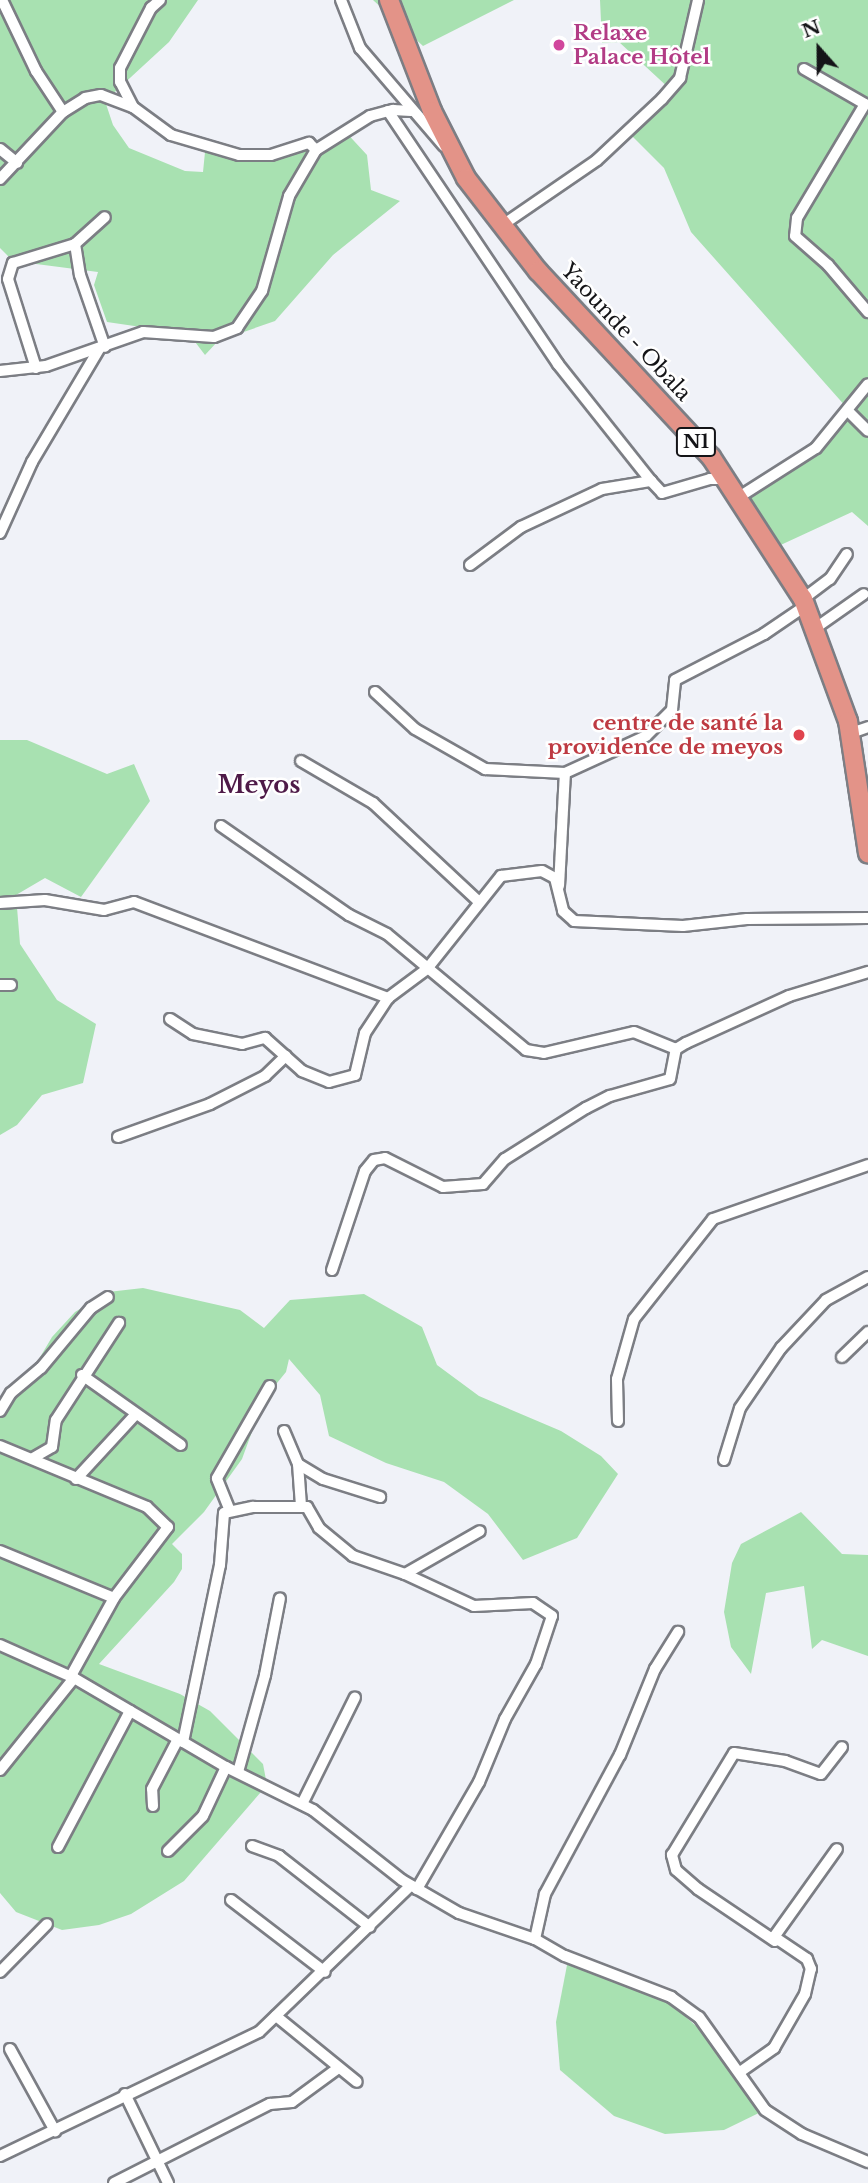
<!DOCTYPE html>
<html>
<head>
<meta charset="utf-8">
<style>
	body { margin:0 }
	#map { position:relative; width:868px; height:2183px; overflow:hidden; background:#f0f2f8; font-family:"Libre Baskerville",serif }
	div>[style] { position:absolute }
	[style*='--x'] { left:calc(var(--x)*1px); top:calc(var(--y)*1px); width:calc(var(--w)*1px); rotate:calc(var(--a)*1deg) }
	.green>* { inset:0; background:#a8e1b1 }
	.roads { filter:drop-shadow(2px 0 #7c7e84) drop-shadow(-2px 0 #7c7e84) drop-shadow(0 2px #7c7e84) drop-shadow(0 -2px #7c7e84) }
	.street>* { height:10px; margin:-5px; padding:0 5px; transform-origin:5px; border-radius:5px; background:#fff }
	.highway>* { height:18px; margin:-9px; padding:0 9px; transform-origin:9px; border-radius:9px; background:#e39388 }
	.dots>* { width:19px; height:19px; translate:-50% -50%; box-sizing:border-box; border:4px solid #fff; border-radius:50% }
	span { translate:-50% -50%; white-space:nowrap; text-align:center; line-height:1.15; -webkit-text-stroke:5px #fff; paint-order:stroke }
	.shield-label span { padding:2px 5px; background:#fff; border:2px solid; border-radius:5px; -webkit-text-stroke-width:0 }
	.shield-label { font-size:19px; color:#141417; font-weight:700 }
	.hotel-label { font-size:21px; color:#b23c85; font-weight:700 }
	.left { translate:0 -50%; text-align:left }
	.street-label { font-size:21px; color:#141417 }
	.health-label { font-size:21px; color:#be3a42; font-weight:700 }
	.right { translate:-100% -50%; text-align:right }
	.quarter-label { font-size:24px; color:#4e1a48; font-weight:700 }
	.north { position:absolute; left:784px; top:14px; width:70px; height:70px; -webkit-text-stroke:5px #fff; paint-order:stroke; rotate:339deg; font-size:19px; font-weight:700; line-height:28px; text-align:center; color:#141417 }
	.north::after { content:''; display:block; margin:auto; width:24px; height:32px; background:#141417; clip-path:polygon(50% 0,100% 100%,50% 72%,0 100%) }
</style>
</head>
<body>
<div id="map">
	<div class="green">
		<i style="clip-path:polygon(0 0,198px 0,169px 42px,105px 101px,113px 125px,129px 148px,185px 171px,203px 172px,206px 142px,237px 153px,270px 154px,310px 144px,342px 128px,367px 155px,371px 190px,400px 201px,333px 255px,275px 321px,218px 341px,205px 355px,189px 334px,107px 322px,94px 285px,98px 272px,13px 261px,0 248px)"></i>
		<i style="clip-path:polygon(373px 0,514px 0,423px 46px)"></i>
		<i style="clip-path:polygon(600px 0,868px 0,868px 526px,852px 512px,772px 549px,742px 499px,816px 448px,847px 408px,691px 232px,664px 168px,628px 132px,671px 90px,619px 42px,602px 43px)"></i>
		<i style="clip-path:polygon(0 740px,27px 740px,107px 774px,134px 764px,150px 801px,81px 897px,45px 878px,16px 895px,20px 944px,57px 1000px,96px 1024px,83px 1083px,42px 1095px,17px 1125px,0 1135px)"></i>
		<i style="clip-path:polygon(143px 1288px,240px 1310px,264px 1328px,290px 1300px,364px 1294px,422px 1327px,437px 1365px,479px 1396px,561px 1431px,601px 1456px,618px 1474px,577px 1538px,523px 1560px,488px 1514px,444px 1482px,386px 1463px,329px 1436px,320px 1395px,289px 1359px,286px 1372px,264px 1399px,242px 1459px,204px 1512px,172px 1544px,182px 1554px,182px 1569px,174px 1582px,99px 1664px,180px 1694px,210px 1711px,263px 1764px,267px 1785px,184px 1881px,131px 1914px,99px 1925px,62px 1930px,16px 1912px,0 1893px,0 1408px,23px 1386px,52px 1337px,75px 1312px,108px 1292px)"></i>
		<i style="clip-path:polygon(801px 1512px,842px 1554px,868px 1555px,868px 1656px,822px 1640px,812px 1649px,804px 1586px,766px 1593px,751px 1674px,731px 1647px,724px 1612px,732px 1563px,741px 1544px)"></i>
		<i style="clip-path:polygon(568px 1960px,668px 2001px,724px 2051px,767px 2109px,724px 2130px,665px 2134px,614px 2116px,560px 2070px,556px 2022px)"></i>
	</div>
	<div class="roads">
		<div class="street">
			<i style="--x:2;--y:0;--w:79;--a:64.4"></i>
			<i style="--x:36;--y:71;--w:49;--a:56.6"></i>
			<i style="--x:341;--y:0;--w:52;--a:68.4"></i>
			<i style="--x:360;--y:48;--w:129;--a:49.4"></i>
			<i style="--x:804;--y:69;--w:70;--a:29.8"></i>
			<i style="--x:865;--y:104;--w:133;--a:120.8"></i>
			<i style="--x:797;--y:218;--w:18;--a:96"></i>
			<i style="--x:795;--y:236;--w:44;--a:41.3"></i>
			<i style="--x:828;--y:265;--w:62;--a:49.6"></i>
			<i style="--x:133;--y:107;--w:28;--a:-117"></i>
			<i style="--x:120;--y:82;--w:14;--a:-90"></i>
			<i style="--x:120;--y:68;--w:68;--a:-62.7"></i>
			<i style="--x:151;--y:8;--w:12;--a:-42"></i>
			<i style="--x:388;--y:111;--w:305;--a:56.1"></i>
			<i style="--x:558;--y:364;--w:149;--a:51.5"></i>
			<i style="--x:0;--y:149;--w:22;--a:39"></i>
			<i style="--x:0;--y:179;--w:92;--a:-46.8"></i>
			<i style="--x:63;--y:112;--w:26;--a:-32"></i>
			<i style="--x:85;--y:98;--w:16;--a:-11"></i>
			<i style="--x:101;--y:95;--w:34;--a:21"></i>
			<i style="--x:133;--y:107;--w:47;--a:36.4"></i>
			<i style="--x:171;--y:135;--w:71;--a:16.4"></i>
			<i style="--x:239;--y:155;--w:32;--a:0"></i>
			<i style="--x:271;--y:155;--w:40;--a:-18"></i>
			<i style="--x:309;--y:143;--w:10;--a:45"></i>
			<i style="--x:501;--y:226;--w:116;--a:-34.5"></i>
			<i style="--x:597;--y:160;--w:89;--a:-43.2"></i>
			<i style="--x:662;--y:99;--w:28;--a:-49"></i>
			<i style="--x:680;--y:78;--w:80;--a:-77"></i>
			<i style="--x:75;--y:244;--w:31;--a:81"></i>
			<i style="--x:80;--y:275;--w:76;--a:70.9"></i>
			<i style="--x:36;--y:368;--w:93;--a:-107.5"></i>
			<i style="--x:8;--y:279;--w:17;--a:-73"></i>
			<i style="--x:13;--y:263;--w:65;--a:-17"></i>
			<i style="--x:75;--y:244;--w:40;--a:-42"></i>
			<i style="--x:0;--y:371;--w:46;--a:-6.2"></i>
			<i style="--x:46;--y:366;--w:103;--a:-19.3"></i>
			<i style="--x:143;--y:332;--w:71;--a:4"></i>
			<i style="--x:214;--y:337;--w:25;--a:-21"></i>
			<i style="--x:237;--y:328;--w:45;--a:-56"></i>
			<i style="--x:262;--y:291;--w:99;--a:-74.1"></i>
			<i style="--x:289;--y:196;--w:53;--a:-59.6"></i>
			<i style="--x:316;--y:150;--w:64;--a:-32.2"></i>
			<i style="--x:370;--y:116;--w:24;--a:-15"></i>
			<i style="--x:393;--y:110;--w:18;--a:3"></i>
			<i style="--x:848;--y:411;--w:28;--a:45"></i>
			<i style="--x:739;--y:497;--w:91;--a:-32.5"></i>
			<i style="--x:816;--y:448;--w:82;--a:-50.9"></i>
			<i style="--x:0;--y:533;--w:78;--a:-65.7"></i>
			<i style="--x:32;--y:462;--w:131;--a:-59.3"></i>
			<i style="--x:470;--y:565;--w:64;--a:-36.7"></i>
			<i style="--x:521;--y:527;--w:89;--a:-25.1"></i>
			<i style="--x:602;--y:489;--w:50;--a:-9.3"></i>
			<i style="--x:651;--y:481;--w:16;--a:47"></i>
			<i style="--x:662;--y:493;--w:50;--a:-16.3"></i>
			<i style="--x:710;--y:479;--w:17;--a:0"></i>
			<i style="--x:803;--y:599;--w:34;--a:-37"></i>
			<i style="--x:830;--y:579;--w:30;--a:-56"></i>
			<i style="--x:817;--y:627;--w:57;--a:-35.1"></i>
			<i style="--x:375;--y:692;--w:54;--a:42.8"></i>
			<i style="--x:415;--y:729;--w:81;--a:29.7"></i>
			<i style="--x:485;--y:769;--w:80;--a:2.9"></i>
			<i style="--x:565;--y:773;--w:89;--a:-24.6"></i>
			<i style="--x:646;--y:736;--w:37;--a:-45"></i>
			<i style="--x:672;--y:710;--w:30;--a:-84"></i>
			<i style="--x:675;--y:680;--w:100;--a:-27.3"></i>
			<i style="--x:764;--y:634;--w:50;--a:-34.3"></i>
			<i style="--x:851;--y:733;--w:18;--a:-19"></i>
			<i style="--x:301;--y:761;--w:83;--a:30.3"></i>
			<i style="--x:373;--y:803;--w:145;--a:43"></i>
			<i style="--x:221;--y:826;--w:156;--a:34.8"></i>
			<i style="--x:349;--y:915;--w:42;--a:26.6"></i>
			<i style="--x:387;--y:934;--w:181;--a:39.8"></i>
			<i style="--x:526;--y:1050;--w:18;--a:9"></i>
			<i style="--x:544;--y:1053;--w:92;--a:-13.1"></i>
			<i style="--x:634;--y:1032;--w:45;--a:22"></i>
			<i style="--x:559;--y:886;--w:113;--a:-87"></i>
			<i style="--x:0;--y:903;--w:45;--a:-3.8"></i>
			<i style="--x:45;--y:900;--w:60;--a:9.6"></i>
			<i style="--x:104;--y:910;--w:31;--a:-15"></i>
			<i style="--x:134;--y:902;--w:272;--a:20.7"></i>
			<i style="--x:388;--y:998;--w:49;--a:-36.6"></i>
			<i style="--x:427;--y:969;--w:119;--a:-51.5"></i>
			<i style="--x:501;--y:876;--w:41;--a:-7"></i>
			<i style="--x:542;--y:871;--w:15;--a:28"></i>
			<i style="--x:555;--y:878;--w:34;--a:76"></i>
			<i style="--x:563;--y:911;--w:15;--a:42"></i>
			<i style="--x:574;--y:921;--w:109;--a:2.6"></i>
			<i style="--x:683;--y:926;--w:64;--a:-6.2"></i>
			<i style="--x:747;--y:919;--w:121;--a:-0.5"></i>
			<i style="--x:0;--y:985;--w:11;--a:0"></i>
			<i style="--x:170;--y:1019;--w:27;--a:33"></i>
			<i style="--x:193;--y:1034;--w:50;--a:11.5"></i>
			<i style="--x:242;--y:1044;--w:24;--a:-15"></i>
			<i style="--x:265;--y:1038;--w:50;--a:41.7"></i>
			<i style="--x:302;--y:1071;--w:29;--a:22"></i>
			<i style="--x:329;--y:1082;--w:27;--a:-15"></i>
			<i style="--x:355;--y:1075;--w:43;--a:-76.6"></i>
			<i style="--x:365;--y:1033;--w:42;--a:-56.7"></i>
			<i style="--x:118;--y:1137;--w:98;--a:-19.7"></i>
			<i style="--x:210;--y:1104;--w:62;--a:-27"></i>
			<i style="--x:265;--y:1076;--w:29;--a:-44"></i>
			<i style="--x:332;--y:1270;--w:104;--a:-71.6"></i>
			<i style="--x:365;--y:1171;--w:14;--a:-51"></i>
			<i style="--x:374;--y:1160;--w:11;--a:-10"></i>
			<i style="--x:385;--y:1158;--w:65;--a:26.6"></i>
			<i style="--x:443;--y:1187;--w:40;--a:-4.3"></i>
			<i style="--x:483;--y:1184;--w:33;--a:-49"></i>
			<i style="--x:505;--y:1159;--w:96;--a:-32.2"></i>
			<i style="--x:586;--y:1108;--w:27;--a:-27"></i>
			<i style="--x:610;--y:1096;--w:62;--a:-15.8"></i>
			<i style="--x:670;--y:1079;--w:31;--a:-79"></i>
			<i style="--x:676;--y:1049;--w:12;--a:-31"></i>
			<i style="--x:686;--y:1043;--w:113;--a:-24.5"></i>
			<i style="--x:789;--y:996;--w:83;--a:-16.9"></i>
			<i style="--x:842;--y:1357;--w:36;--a:-44"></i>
			<i style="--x:82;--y:1375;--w:121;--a:35.3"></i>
			<i style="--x:0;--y:1411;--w:21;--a:-59"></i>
			<i style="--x:11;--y:1393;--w:39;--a:-40"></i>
			<i style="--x:41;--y:1368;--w:78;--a:-50.2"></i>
			<i style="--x:91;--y:1308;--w:20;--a:-33"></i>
			<i style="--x:618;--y:1421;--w:42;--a:-91.4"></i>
			<i style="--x:617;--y:1379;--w:62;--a:-74.2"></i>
			<i style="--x:634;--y:1319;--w:127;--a:-51.7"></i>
			<i style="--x:713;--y:1219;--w:164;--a:-19.2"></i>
			<i style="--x:284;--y:1431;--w:36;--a:67"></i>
			<i style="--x:298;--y:1464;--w:42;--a:85.9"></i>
			<i style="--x:0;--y:1446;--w:159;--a:22.5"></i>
			<i style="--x:147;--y:1507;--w:29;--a:44"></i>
			<i style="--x:168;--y:1527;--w:89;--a:127.3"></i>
			<i style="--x:114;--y:1598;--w:89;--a:118.9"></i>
			<i style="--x:33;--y:1458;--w:22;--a:-30"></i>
			<i style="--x:52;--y:1447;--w:27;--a:-82"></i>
			<i style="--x:56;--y:1420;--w:116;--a:-57"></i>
			<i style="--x:724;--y:1460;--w:54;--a:-72.9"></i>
			<i style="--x:740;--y:1408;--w:73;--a:-55.7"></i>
			<i style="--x:781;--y:1348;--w:66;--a:-46.8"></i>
			<i style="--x:826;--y:1300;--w:48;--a:-28.7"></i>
			<i style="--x:298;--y:1464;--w:29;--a:31"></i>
			<i style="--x:323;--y:1479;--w:60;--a:17.5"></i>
			<i style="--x:76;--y:1479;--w:88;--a:-47.3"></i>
			<i style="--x:230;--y:1511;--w:35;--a:-112"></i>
			<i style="--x:217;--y:1478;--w:106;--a:-60.1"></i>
			<i style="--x:0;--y:1551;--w:123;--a:22.4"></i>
			<i style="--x:405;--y:1574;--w:76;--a:24.9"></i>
			<i style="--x:474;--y:1606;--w:59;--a:-2.9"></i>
			<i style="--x:533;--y:1603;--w:23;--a:34"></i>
			<i style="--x:552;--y:1616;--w:51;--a:108.4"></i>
			<i style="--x:536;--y:1664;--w:63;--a:119.4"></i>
			<i style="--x:505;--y:1719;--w:68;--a:112.4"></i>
			<i style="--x:479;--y:1782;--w:124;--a:120.1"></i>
			<i style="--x:0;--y:1645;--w:81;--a:24"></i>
			<i style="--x:74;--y:1678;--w:176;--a:30.4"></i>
			<i style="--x:226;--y:1767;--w:97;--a:26.3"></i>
			<i style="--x:313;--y:1810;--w:113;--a:38.2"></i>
			<i style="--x:402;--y:1880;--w:66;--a:30.1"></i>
			<i style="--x:459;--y:1913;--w:80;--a:18.9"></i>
			<i style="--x:535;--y:1939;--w:34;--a:30"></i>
			<i style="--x:565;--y:1956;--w:114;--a:21.1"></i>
			<i style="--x:671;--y:1997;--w:34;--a:36"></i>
			<i style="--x:699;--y:2017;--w:114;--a:54.6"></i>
			<i style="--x:765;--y:2110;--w:44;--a:33"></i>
			<i style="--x:802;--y:2134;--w:72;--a:23"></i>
			<i style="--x:183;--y:1742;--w:181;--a:-78.2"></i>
			<i style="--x:220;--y:1565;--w:52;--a:-85.6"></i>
			<i style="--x:224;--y:1513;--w:30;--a:-12"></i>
			<i style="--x:253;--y:1507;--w:54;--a:0"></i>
			<i style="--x:307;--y:1507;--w:24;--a:60"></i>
			<i style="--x:319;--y:1528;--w:44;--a:39.5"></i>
			<i style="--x:353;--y:1556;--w:55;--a:19.1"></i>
			<i style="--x:405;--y:1574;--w:86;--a:-29.8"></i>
			<i style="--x:0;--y:1770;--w:118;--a:-51.2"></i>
			<i style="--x:238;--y:1772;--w:101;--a:-74.4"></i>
			<i style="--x:265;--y:1675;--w:78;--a:-79"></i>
			<i style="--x:302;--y:1804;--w:119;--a:-63.6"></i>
			<i style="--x:153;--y:1806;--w:17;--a:-93"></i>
			<i style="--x:152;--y:1789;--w:56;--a:-62.5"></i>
			<i style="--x:252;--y:1846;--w:29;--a:20"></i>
			<i style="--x:279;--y:1856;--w:115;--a:38"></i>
			<i style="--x:58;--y:1847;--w:154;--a:-62.1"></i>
			<i style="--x:168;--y:1851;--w:49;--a:-45"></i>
			<i style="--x:203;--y:1816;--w:54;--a:-64.9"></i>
			<i style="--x:231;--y:1900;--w:118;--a:37.5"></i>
			<i style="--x:535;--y:1939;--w:46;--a:-77.5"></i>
			<i style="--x:545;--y:1894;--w:158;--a:-61.7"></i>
			<i style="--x:620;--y:1755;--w:93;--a:-67.9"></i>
			<i style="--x:655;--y:1669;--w:44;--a:-58.1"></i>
			<i style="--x:775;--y:1941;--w:93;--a:-146"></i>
			<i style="--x:698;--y:1889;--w:29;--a:-139"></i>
			<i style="--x:676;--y:1870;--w:16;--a:-105"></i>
			<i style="--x:672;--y:1855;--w:119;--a:-58.7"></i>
			<i style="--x:734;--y:1753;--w:52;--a:8.9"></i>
			<i style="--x:785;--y:1761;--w:38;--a:20"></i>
			<i style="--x:821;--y:1774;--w:34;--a:-52"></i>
			<i style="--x:0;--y:1972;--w:67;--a:-45.6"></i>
			<i style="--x:276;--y:2016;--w:104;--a:39.2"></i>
			<i style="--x:10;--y:2049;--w:94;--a:61.2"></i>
			<i style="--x:740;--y:2072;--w:42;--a:-35.2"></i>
			<i style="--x:774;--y:2048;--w:62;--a:-60.1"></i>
			<i style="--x:805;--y:1994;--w:26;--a:-77"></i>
			<i style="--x:811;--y:1969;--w:11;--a:-112"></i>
			<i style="--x:807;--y:1959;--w:40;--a:-146"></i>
			<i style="--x:774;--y:1937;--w:108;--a:-54.4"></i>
			<i style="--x:125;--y:2094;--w:99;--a:64.2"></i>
			<i style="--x:0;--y:2156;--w:287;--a:-25.6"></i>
			<i style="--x:259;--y:2032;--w:211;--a:-44"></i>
			<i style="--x:114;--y:2183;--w:175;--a:-26.9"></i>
			<i style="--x:270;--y:2104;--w:22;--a:-5"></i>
			<i style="--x:292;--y:2102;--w:56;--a:-36.3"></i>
		</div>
		<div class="highway">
			<i style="--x:389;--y:0;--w:119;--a:68.8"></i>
			<i style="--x:432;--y:111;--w:75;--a:63.1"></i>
			<i style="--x:466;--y:178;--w:118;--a:52.3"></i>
			<i style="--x:538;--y:271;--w:254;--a:47.1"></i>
			<i style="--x:711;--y:457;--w:169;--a:57.1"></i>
			<i style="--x:803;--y:599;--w:130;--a:69.8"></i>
			<i style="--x:848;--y:721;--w:134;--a:81.4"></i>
		</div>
	</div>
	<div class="dots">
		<i style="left:559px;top:45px;background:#d1479c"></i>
		<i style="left:799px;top:735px;background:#e0444e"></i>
	</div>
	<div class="shield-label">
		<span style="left:696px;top:442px">N1</span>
	</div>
	<div class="hotel-label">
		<span class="left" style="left:573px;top:45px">Relaxe<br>Palace Hôtel</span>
	</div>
	<div class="street-label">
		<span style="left:626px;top:332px;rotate:47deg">Yaounde - Obala</span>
	</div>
	<div class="health-label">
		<span class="right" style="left:783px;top:735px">centre de santé la<br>providence de meyos</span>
	</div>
	<div class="quarter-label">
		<span style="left:259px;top:785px">Meyos</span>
	</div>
	<div class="north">N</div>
</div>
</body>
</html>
